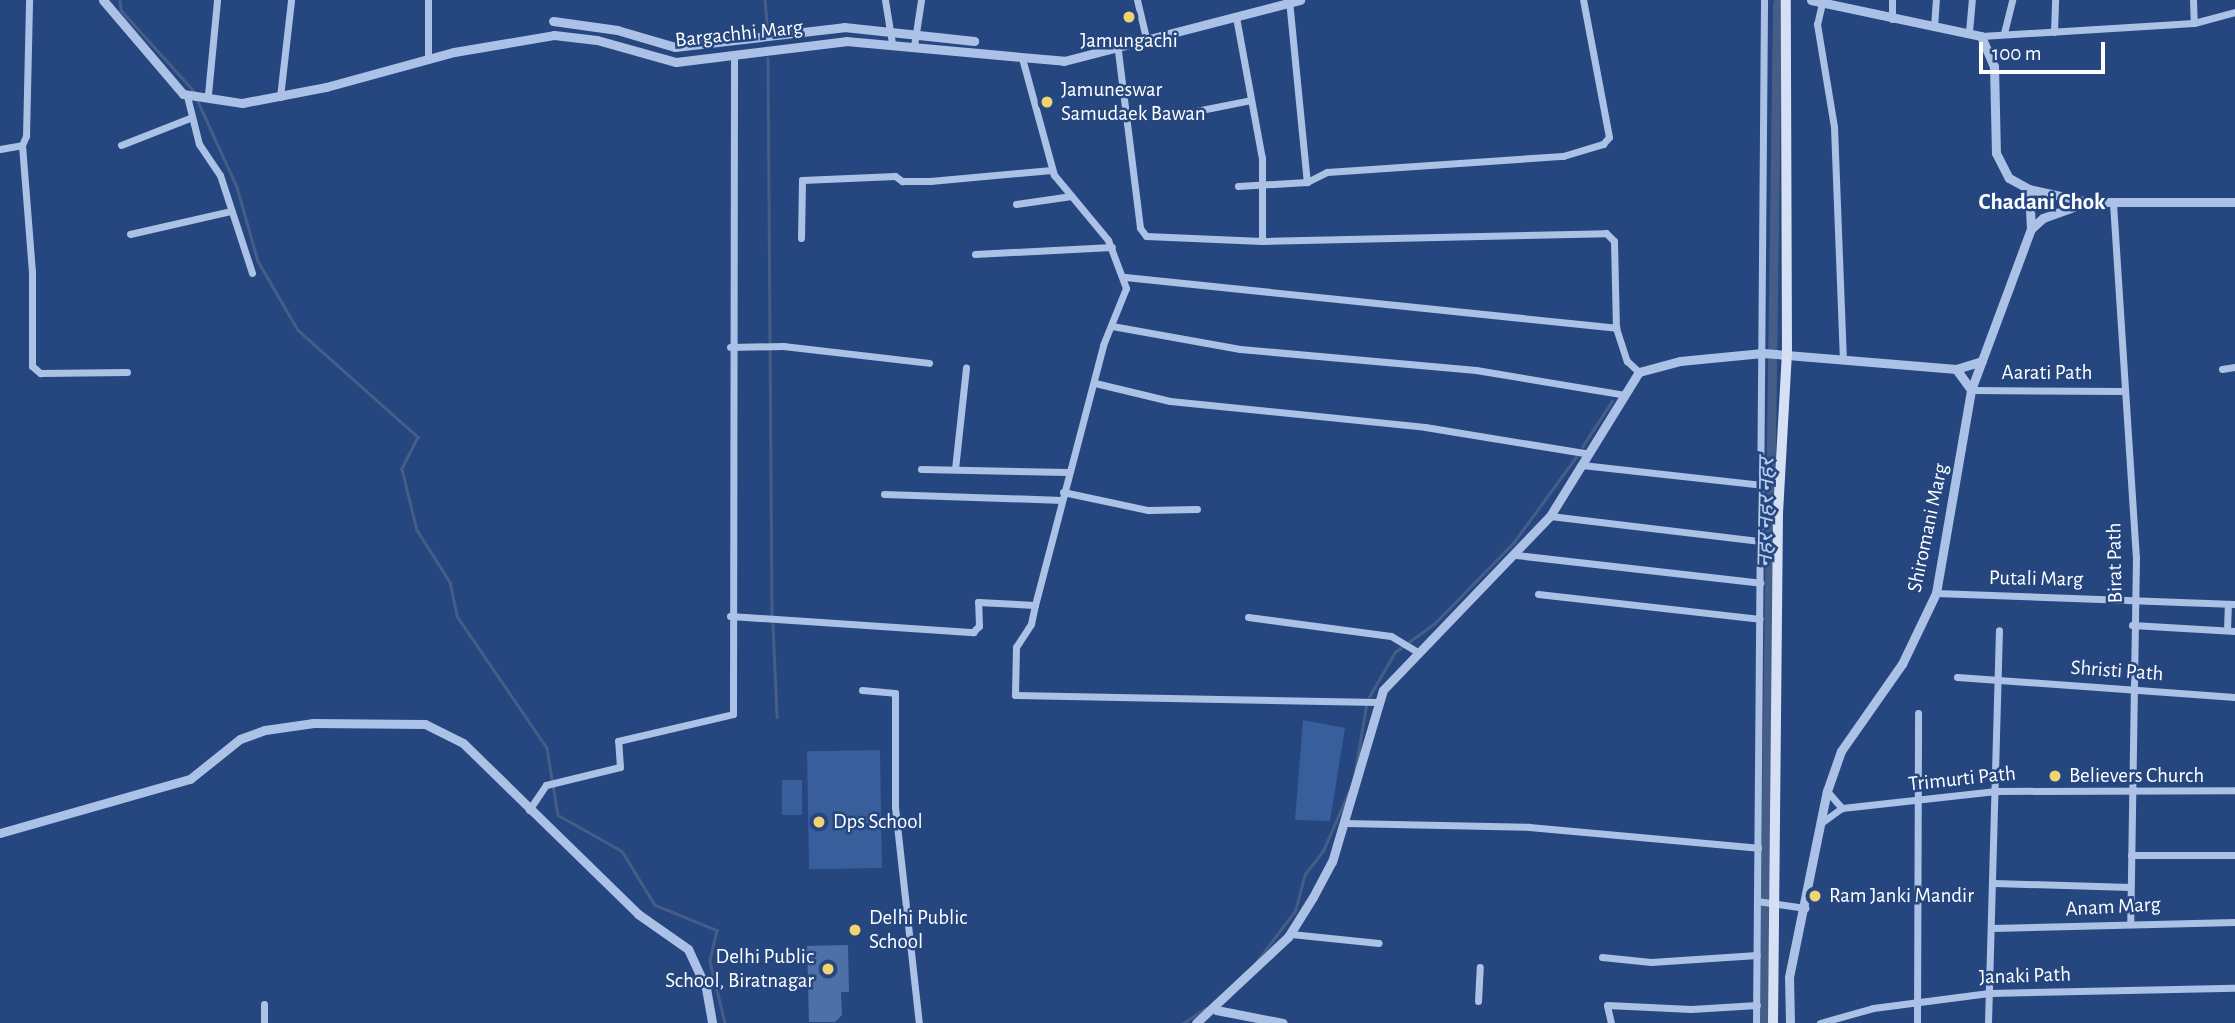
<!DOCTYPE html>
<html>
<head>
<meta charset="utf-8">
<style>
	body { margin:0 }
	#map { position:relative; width:2235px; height:1023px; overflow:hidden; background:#25467f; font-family:"Alegreya Sans","Noto Sans Devanagari",sans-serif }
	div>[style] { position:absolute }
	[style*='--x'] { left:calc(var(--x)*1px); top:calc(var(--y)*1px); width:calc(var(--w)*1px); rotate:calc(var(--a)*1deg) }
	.green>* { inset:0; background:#395e9c; transform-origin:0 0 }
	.stream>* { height:2.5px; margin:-1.25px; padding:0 1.25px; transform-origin:1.25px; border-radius:1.25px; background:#465d87 }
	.canal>* { height:9px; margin:-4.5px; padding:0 4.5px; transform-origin:4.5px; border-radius:4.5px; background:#465d87 }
	.building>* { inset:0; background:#4e70a7 }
	.minor>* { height:7px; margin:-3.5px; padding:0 3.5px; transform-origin:3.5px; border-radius:3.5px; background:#abc1e6 }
	.tertiary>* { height:9px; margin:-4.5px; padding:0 4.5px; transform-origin:4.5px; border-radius:4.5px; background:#abc1e6 }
	.secondary>* { height:10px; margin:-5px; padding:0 5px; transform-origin:5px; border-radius:5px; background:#d5e0f5 }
	.dots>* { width:19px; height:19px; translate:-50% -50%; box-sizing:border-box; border:4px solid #25467f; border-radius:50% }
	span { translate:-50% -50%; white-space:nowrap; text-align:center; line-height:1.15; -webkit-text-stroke:5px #25467f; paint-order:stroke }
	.street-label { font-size:21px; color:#fff }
	.poi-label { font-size:21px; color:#fff }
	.left { translate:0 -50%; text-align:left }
	.right { translate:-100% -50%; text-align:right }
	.neighbourhood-label { font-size:23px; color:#fff; font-weight:700 }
	.water-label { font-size:23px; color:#b7cced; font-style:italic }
	.scale { position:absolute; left:1979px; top:42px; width:126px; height:32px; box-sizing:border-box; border:4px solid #fff; border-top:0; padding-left:9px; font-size:21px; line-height:24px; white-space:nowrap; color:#fff; -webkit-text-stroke:5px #25467f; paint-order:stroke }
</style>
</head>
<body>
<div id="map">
	<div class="green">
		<i style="clip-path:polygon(1303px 720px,1345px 728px,1330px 821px,1295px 820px)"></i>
		<i style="left:880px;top:750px;width:118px;height:73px;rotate:89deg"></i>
		<i style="left:782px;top:780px;width:20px;height:35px"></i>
	</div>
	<div class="stream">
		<i style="--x:120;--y:0;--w:10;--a:84"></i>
		<i style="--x:121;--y:10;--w:109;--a:48"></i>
		<i style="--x:765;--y:0;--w:33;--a:85"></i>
		<i style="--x:768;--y:58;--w:556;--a:89.59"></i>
		<i style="--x:196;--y:97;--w:99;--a:65.5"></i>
		<i style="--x:237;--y:187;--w:77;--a:74.2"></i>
		<i style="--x:258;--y:261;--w:80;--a:59.9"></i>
		<i style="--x:298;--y:330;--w:161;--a:41.7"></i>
		<i style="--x:418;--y:437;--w:36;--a:117"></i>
		<i style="--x:402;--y:469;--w:63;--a:76.2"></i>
		<i style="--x:417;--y:530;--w:62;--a:57.6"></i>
		<i style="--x:450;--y:582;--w:35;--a:78"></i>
		<i style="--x:457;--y:616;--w:160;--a:55.7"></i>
		<i style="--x:547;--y:748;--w:68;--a:80.7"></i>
		<i style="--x:558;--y:815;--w:73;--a:29.4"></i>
		<i style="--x:622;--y:851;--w:63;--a:58.6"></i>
		<i style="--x:655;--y:905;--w:67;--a:22"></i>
		<i style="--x:717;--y:930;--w:32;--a:103"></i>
		<i style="--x:710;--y:961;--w:64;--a:76.4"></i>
		<i style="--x:1582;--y:447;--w:55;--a:-56.9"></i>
		<i style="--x:773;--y:624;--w:93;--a:87.5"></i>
		<i style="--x:1369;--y:697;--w:52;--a:-60"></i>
		<i style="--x:1395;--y:652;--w:49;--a:-35.9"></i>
		<i style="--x:1435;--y:623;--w:113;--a:-45.7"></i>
		<i style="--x:1514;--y:542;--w:105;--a:-53.9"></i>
		<i style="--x:1355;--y:771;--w:66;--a:-80.4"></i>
		<i style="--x:1257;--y:961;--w:63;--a:-52.8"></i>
		<i style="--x:1295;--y:911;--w:38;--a:-75"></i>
		<i style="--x:1305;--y:874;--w:29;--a:-52"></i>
		<i style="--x:1323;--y:851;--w:65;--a:-66.6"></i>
		<i style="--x:1183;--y:1023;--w:27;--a:-33"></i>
	</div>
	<div class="canal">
		<i style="--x:1763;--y:1023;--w:1020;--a:-89.21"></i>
	</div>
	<div class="building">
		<i style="clip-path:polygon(848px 945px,849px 992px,841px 992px,842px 1015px,835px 1022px,809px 1022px,807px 946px)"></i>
	</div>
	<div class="minor">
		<i style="--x:885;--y:0;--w:44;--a:80.8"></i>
		<i style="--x:1137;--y:0;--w:43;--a:76.6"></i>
		<i style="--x:1289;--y:0;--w:183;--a:84.4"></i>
		<i style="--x:2193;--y:0;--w:23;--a:88"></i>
		<i style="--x:1822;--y:3;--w:22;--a:103"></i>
		<i style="--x:1817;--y:24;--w:104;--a:80.6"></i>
		<i style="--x:1834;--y:127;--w:231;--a:87.8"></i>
		<i style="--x:1236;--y:17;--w:143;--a:79.6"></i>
		<i style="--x:1262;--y:158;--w:83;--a:90"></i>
		<i style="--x:1262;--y:241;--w:344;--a:-1.3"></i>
		<i style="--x:1606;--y:233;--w:11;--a:45"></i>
		<i style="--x:1614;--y:241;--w:87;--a:88.7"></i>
		<i style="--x:1892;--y:19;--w:19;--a:-90"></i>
		<i style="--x:1934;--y:27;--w:27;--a:-86"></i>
		<i style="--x:1969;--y:32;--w:32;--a:-85"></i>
		<i style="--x:2054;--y:32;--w:32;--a:-88"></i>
		<i style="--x:2004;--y:33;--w:34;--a:-76"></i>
		<i style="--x:1981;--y:36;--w:213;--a:-3.5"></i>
		<i style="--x:2194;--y:23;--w:42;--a:-15"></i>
		<i style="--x:914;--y:46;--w:47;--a:-81.3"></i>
		<i style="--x:1118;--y:51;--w:178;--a:82.9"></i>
		<i style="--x:1140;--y:228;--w:10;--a:53"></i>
		<i style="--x:1146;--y:236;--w:116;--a:2.5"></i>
		<i style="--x:428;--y:59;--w:59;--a:-90"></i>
		<i style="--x:208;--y:94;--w:94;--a:-84.5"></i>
		<i style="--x:187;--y:96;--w:49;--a:76"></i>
		<i style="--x:199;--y:144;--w:37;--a:56"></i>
		<i style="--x:220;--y:175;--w:103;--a:71.9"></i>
		<i style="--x:280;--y:97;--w:98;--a:-83.5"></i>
		<i style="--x:1176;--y:115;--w:76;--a:-11.3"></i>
		<i style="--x:22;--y:145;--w:126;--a:85.5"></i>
		<i style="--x:32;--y:271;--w:95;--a:90"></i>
		<i style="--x:32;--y:366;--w:11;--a:41"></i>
		<i style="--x:40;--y:373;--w:87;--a:-0.7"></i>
		<i style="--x:121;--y:145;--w:76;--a:-21.5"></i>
		<i style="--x:0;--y:149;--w:22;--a:-10"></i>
		<i style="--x:22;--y:145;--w:10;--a:-66"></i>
		<i style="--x:26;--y:136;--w:136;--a:-88.7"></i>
		<i style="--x:1238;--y:186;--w:69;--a:-3.3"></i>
		<i style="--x:1307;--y:182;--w:22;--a:-27"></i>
		<i style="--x:1327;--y:172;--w:237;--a:-3.9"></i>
		<i style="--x:1563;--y:156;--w:42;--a:-16.7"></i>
		<i style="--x:1603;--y:144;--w:9;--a:-49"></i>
		<i style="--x:1609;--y:137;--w:139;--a:-100.7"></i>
		<i style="--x:2113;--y:203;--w:355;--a:86.3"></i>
		<i style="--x:2136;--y:557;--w:366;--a:90.9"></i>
		<i style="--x:1016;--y:204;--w:56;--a:-8.3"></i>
		<i style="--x:130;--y:234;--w:104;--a:-12.8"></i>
		<i style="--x:801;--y:238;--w:58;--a:-89"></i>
		<i style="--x:802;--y:180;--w:93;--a:-2.5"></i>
		<i style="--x:895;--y:176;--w:9;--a:36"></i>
		<i style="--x:902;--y:181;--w:28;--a:0"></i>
		<i style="--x:930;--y:181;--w:122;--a:-5.2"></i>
		<i style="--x:975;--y:254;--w:137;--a:-2.9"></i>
		<i style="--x:1125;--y:277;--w:494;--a:5.9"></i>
		<i style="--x:1616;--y:328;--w:35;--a:72"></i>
		<i style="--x:1627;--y:361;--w:16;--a:43"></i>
		<i style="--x:1112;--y:326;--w:130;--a:10.2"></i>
		<i style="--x:1240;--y:349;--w:237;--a:5.1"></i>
		<i style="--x:1476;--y:370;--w:151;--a:9.5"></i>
		<i style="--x:730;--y:347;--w:53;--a:-1.1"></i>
		<i style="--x:783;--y:346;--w:147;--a:6.6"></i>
		<i style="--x:2222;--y:369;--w:13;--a:-9"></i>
		<i style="--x:1095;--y:383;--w:77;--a:13.5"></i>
		<i style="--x:1170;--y:401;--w:256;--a:5.8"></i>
		<i style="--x:1425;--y:427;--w:166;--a:9.3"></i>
		<i style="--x:1971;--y:390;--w:152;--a:0.4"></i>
		<i style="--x:1582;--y:465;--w:181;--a:6.3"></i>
		<i style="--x:921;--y:469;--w:147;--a:1.2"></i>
		<i style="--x:955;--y:469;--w:102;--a:-83.8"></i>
		<i style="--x:1063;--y:492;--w:87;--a:12"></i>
		<i style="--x:1148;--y:510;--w:49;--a:-1.2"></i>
		<i style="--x:884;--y:494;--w:178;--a:1.9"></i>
		<i style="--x:1550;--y:516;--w:212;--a:6.8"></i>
		<i style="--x:1516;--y:555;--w:246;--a:6.5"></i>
		<i style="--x:1936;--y:593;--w:299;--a:2.1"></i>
		<i style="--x:1538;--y:594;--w:223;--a:6.4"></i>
		<i style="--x:1035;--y:605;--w:19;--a:102"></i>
		<i style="--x:1031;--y:624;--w:27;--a:123"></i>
		<i style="--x:1016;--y:647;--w:48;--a:91.2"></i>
		<i style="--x:1015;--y:695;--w:362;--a:1.1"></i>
		<i style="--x:730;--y:616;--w:244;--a:3.8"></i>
		<i style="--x:973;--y:632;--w:8;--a:-45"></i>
		<i style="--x:979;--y:626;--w:24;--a:-92"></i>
		<i style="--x:978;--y:602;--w:57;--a:3"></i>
		<i style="--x:1035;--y:605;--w:269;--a:-75.3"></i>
		<i style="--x:1103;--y:345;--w:61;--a:-68"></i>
		<i style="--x:1126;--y:288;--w:51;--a:-110.6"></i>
		<i style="--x:1108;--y:240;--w:85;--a:-129.7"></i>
		<i style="--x:1054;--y:175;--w:121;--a:-105.3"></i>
		<i style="--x:1248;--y:617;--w:144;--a:7.6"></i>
		<i style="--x:1391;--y:636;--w:31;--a:31"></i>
		<i style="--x:2132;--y:625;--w:103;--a:3.3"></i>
		<i style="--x:2227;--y:630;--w:26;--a:-88"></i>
		<i style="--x:1957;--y:677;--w:279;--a:4.1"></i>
		<i style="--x:862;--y:690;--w:33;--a:5"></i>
		<i style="--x:895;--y:693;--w:114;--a:90"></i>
		<i style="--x:895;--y:807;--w:217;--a:83.7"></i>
		<i style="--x:1827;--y:791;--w:23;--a:49"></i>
		<i style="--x:1842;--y:808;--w:155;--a:-6.3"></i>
		<i style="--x:1996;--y:791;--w:239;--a:-0.2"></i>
		<i style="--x:529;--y:810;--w:30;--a:-56"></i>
		<i style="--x:546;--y:785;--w:76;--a:-13.7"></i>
		<i style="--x:620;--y:767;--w:26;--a:-94"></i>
		<i style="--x:618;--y:741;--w:118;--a:-13.2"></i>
		<i style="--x:733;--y:714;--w:660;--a:-89.91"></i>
		<i style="--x:1345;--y:823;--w:184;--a:1.2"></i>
		<i style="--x:1529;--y:827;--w:230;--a:5.2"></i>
		<i style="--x:1821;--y:823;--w:26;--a:-36"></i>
		<i style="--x:2131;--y:855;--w:104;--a:0"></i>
		<i style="--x:1994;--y:883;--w:136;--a:1.7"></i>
		<i style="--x:1757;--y:901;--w:49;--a:8.3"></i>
		<i style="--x:1992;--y:928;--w:243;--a:-1.4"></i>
		<i style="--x:1291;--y:934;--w:88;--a:5.8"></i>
		<i style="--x:1602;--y:957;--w:49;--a:5.8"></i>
		<i style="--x:1651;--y:962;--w:106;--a:-3.8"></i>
		<i style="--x:1478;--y:1001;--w:34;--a:-87"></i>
		<i style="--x:264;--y:1004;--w:19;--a:90"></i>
		<i style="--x:1611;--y:1023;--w:18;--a:-103"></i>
		<i style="--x:1607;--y:1005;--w:84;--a:2.7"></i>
		<i style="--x:1691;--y:1009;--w:66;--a:-3.5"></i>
		<i style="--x:1756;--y:1023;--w:1023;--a:-89.55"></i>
		<i style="--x:1820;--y:1023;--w:55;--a:-15.8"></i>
		<i style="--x:1873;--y:1008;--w:117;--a:-7.4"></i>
		<i style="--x:1989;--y:993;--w:246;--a:-1.2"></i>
		<i style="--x:1917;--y:1023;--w:310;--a:-89.8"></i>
		<i style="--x:1988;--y:1023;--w:393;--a:-88.4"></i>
	</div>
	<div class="tertiary">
		<i style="--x:103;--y:0;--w:123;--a:49.6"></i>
		<i style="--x:183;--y:94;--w:60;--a:8.7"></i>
		<i style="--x:242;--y:103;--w:86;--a:-10.8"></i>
		<i style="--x:326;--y:87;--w:133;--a:-15.3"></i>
		<i style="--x:454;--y:52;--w:101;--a:-9.6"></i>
		<i style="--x:554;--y:35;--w:43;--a:6.6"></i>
		<i style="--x:597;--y:40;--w:82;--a:15.6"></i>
		<i style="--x:676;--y:62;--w:171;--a:-7"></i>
		<i style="--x:846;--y:41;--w:219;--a:5.2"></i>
		<i style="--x:1064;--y:61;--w:244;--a:-14.5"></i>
		<i style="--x:1811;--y:0;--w:174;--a:12"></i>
		<i style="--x:1981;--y:36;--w:33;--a:67"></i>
		<i style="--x:1994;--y:66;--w:87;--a:88.7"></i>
		<i style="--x:1996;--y:153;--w:28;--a:63"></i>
		<i style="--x:2009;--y:178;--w:23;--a:29"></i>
		<i style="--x:2029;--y:189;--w:60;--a:12.4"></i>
		<i style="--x:2088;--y:202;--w:147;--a:0"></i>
		<i style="--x:553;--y:21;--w:65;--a:8"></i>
		<i style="--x:617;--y:30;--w:60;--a:16.3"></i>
		<i style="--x:675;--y:47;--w:170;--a:-6.7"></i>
		<i style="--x:844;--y:27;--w:131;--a:6.1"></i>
		<i style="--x:2031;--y:229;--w:16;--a:-43"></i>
		<i style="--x:2043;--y:218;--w:45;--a:-19.7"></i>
		<i style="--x:1956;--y:369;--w:26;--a:54"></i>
		<i style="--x:0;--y:833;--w:198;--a:-15.9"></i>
		<i style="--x:190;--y:779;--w:64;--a:-38.7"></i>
		<i style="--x:240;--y:739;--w:27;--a:-20"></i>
		<i style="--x:265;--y:730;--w:49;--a:-8.3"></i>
		<i style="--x:313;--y:723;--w:112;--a:0.5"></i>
		<i style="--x:425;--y:724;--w:42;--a:26.6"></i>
		<i style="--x:463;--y:743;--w:245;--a:44.3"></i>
		<i style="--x:638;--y:914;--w:61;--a:35"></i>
		<i style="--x:688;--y:949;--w:43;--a:65.2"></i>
		<i style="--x:706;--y:988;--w:36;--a:80"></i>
		<i style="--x:1216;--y:1010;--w:68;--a:11"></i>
		<i style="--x:1196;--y:1023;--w:126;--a:-43.1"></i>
		<i style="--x:1288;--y:937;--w:47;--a:-58"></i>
		<i style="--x:1313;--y:897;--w:40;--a:-62"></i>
		<i style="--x:1332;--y:862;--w:179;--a:-73.5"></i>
		<i style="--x:1383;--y:690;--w:241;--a:-46.2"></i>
		<i style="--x:1550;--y:516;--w:169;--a:-58.3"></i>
		<i style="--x:1639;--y:372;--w:42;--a:-15"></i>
		<i style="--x:1680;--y:361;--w:83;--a:-5.5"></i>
		<i style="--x:1763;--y:353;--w:194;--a:4.7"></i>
		<i style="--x:1956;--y:369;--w:27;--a:-17"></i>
		<i style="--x:1790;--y:1023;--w:46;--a:-91.2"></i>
		<i style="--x:1789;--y:977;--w:190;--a:-78.5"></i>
		<i style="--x:1827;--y:791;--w:42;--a:-70.7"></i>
		<i style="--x:1841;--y:751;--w:106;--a:-55"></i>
		<i style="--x:1902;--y:664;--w:79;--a:-64.4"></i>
		<i style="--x:1936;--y:593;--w:206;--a:-80.2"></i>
		<i style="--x:1971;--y:390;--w:172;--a:-69.6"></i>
		<i style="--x:2031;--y:229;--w:40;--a:-92.9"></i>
	</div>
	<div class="secondary">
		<i style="--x:1773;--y:1023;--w:510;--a:-89.44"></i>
		<i style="--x:1778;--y:513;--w:159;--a:-86.8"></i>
		<i style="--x:1787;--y:354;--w:354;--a:-90.2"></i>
	</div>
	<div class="dots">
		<i style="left:1129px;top:17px;background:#efd470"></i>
		<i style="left:1047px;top:102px;background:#efd470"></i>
		<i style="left:2055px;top:776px;background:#efd470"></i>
		<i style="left:819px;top:822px;background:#efd470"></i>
		<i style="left:1815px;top:896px;background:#efd470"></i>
		<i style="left:855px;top:930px;background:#efd470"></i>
		<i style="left:828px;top:969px;background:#efd470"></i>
	</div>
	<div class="street-label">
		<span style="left:739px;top:34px;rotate:-6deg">Bargachhi Marg</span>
		<span style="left:2047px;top:373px">Aarati Path</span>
		<span style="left:1928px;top:528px;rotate:-78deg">Shiromani Marg</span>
		<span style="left:2115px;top:563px;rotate:-91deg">Birat Path</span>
		<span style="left:2036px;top:579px;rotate:1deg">Putali Marg</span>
		<span style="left:2117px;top:671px;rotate:4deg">Shristi Path</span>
		<span style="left:1962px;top:779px;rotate:-6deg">Trimurti Path</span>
		<span style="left:2113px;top:907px;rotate:-3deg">Anam Marg</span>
		<span style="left:2025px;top:976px;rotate:-2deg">Janaki Path</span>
	</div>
	<div class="poi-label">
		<span style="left:1129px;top:41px">Jamungachi</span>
		<span class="left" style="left:1061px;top:102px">Jamuneswar<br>Samudaek Bawan</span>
		<span class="left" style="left:2069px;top:776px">Believers Church</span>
		<span class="left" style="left:833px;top:822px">Dps School</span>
		<span class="left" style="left:1829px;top:896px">Ram Janki Mandir</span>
		<span class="left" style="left:869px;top:930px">Delhi Public<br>School</span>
		<span class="right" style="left:814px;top:969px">Delhi Public<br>School, Biratnagar</span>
	</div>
	<div class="neighbourhood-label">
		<span style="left:2042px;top:203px">Chadani Chok</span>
	</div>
	<div class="water-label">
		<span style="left:1767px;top:513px;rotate:-89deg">नहर नहर नहर</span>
	</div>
	<div class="scale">100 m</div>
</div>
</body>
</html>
